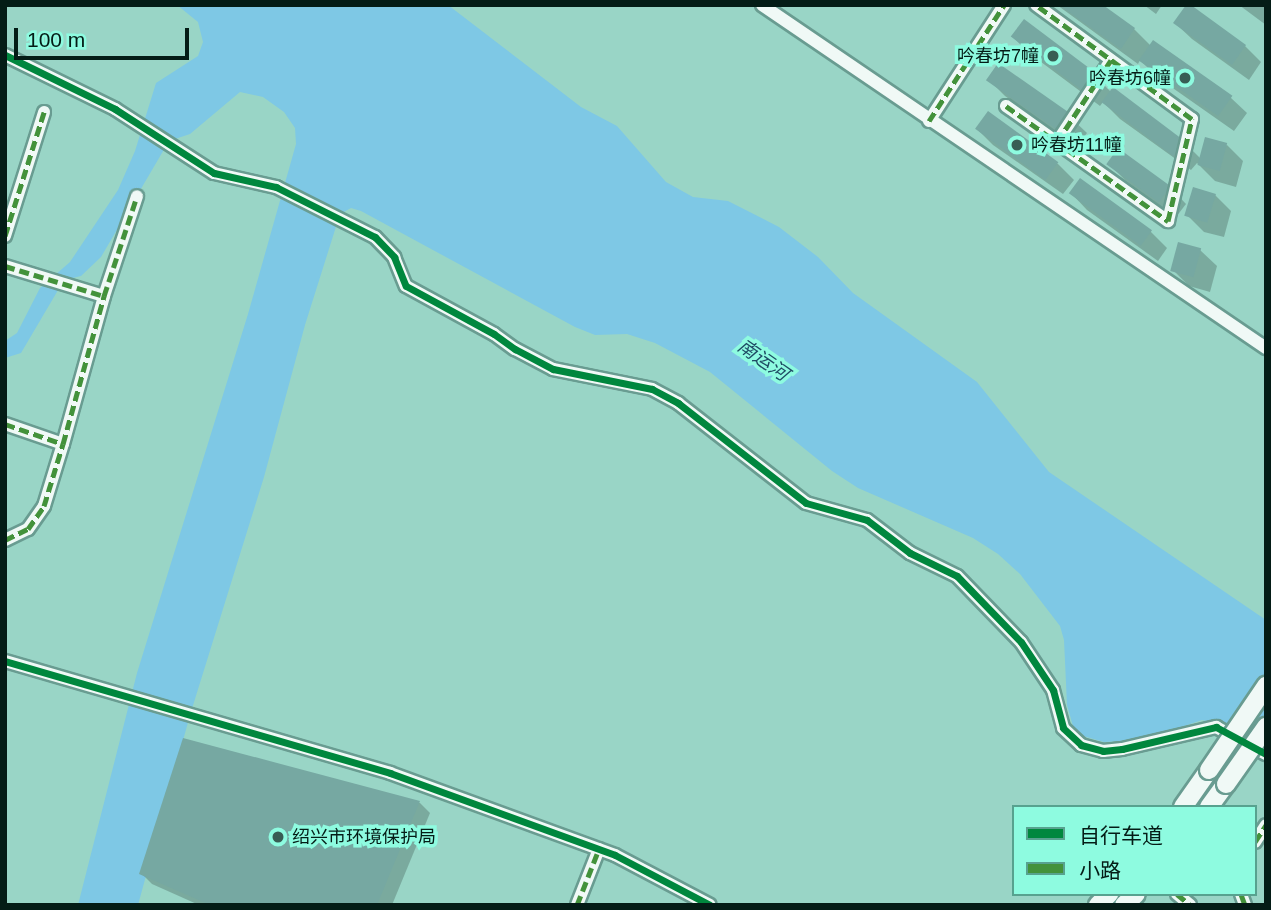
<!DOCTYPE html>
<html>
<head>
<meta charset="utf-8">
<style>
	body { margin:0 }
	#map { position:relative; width:1271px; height:910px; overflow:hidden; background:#99d5c6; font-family:Arial,"Noto Sans SC",sans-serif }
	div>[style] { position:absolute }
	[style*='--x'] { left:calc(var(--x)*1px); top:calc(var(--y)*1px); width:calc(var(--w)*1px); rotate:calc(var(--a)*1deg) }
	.water>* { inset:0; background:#7ec8e5 }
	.shadow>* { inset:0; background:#0003 }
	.building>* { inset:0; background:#76a8a2; transform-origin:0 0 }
	.roads { filter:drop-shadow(2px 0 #699c91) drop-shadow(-2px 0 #699c91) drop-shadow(0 2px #699c91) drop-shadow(0 -2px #699c91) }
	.street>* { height:12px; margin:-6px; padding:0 6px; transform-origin:6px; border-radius:6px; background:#f0f9f6 }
	.secondary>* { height:18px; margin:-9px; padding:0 9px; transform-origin:9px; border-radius:9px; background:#f0f9f6 }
	.bridges { filter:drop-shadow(2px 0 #699c91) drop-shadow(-2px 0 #699c91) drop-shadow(0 2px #699c91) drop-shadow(0 -2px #699c91) }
	.secondary-bridge>* { height:18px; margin:-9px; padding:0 9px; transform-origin:9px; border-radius:9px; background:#f0f9f6 }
	.quiet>* { height:5px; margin-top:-2.5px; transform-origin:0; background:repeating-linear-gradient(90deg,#43923b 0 10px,transparent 0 15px) }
	.cycleway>* { height:7px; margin:-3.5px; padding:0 3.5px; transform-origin:3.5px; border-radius:3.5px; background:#00873e }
	.dots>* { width:19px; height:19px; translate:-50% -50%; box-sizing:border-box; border:4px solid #8efbe0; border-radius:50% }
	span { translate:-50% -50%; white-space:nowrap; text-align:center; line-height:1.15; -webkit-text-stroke:7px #8efbe0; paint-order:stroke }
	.poi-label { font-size:18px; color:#041c16 }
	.right { translate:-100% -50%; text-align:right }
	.left { translate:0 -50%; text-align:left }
	.water-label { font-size:19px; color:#1f4b64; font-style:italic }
	.frame { position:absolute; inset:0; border:7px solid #041c16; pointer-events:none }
	.legend { position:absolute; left:1012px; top:805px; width:245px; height:91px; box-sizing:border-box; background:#8efbe0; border:2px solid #57a28f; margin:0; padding:9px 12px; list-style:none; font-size:21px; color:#041c16 }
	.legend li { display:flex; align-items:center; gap:14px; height:35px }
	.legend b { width:35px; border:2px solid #57a28f }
	.scale { position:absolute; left:14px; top:28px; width:175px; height:32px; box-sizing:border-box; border:4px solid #041c16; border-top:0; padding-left:9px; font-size:21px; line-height:24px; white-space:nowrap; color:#041c16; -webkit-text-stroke:5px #8efbe0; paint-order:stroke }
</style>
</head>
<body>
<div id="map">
	<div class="water">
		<i style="clip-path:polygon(177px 5px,448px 5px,581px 107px,617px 126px,666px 182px,693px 197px,728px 201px,779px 227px,818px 257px,853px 293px,977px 382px,1049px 472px,1266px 620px,1266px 740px,1244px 729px,1202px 720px,1143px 740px,1104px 742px,1083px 736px,1073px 726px,1067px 705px,1064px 640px,1060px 626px,1020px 574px,998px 554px,973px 538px,858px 488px,832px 471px,710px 372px,655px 343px,627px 334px,595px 335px,575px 327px,361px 211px,351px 208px,340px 214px,305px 325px,264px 477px,190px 715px,138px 905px,78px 905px,137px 673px,248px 314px,296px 144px,295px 128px,284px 112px,263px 97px,240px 92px,190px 134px,169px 141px,101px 257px,81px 276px,64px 280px,21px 353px,5px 358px,5px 341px,17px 333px,40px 288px,70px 262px,118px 190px,135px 151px,156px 83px,198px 56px,203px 42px,198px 22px)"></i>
	</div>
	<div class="shadow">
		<i style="clip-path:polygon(1057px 5px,1100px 5px,1134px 29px,1151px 46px,1230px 97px,1247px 113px,1234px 131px,1157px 77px,1140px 60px,1138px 64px)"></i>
		<i style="clip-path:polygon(1144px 5px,1162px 5px,1156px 14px)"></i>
		<i style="clip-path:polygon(1188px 5px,1245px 46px,1261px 62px,1249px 80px,1192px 39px,1175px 23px)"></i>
		<i style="clip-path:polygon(1239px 5px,1266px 5px,1266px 25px)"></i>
		<i style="clip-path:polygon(1013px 37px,1095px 76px,1111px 92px,1184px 142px,1201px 159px,1227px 145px,1243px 161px,1236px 187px,1215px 181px,1197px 163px,1191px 170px,1120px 119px,1103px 102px,1100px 106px,1029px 53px)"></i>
		<i style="clip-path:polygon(989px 80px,1070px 117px,1087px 133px,1076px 147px,1005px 96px)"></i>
		<i style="clip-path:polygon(977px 129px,1058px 164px,1074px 180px,1063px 194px,993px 145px)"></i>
		<i style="clip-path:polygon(1109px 164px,1170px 187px,1186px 204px,1176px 217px,1125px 180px)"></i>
		<i style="clip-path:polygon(1081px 180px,1151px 232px,1167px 248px,1158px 261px,1087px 210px,1071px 193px)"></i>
		<i style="clip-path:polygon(1215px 195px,1231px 211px,1224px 237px,1204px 232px,1187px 215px)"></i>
		<i style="clip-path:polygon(1200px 250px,1217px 266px,1210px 292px,1189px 286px,1173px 270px)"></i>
		<i style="clip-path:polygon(184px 740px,420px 803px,430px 813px,392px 905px,199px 905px,152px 884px,141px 873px)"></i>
	</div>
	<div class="building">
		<i style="clip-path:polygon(1059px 5px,1103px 5px,1135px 28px,1121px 49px)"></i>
		<i style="clip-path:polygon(1186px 5px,1191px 5px,1246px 45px,1232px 65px,1173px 23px)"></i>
		<i style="left:1024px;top:19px;width:91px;height:22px;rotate:37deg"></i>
		<i style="left:1153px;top:40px;width:97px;height:25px;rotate:35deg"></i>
		<i style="left:998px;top:63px;width:90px;height:21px;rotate:35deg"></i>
		<i style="left:1113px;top:87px;width:90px;height:19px;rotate:37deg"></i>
		<i style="left:988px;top:111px;width:87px;height:22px;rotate:36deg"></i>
		<i style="left:1205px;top:137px;width:23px;height:29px;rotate:15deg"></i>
		<i style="left:1118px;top:148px;width:65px;height:20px;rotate:36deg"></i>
		<i style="left:1080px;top:178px;width:89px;height:19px;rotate:36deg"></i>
		<i style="left:1193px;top:187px;width:24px;height:30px;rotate:17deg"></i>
		<i style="left:1178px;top:242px;width:24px;height:30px;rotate:15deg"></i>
		<i style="clip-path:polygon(183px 738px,420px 801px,377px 905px,210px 905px,139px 874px)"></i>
	</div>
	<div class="roads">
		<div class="street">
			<i style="--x:762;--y:5;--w:610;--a:34.24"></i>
			<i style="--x:5;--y:55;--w:123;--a:26.1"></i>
			<i style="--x:115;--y:109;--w:118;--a:32.9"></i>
			<i style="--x:214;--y:173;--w:64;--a:12.7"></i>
			<i style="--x:276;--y:187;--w:111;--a:26.8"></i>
			<i style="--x:375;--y:237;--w:28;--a:46"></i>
			<i style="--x:394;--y:257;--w:31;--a:68"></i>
			<i style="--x:406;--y:286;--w:100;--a:28.6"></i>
			<i style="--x:494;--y:334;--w:26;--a:36"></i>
			<i style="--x:515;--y:349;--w:43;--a:27.8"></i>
			<i style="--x:553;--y:369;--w:101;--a:11.4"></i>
			<i style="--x:652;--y:389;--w:30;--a:28"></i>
			<i style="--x:678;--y:403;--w:162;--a:38"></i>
			<i style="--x:806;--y:503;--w:63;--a:15.6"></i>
			<i style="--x:867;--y:520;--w:54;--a:37.5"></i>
			<i style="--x:910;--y:553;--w:52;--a:26.1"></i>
			<i style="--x:957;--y:576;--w:92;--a:45.9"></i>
			<i style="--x:1021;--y:642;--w:58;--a:56.3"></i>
			<i style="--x:1053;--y:690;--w:39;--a:75"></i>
			<i style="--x:1063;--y:728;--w:25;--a:43"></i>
			<i style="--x:1081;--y:745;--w:23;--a:15"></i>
			<i style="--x:1103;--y:751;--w:19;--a:-6"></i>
			<i style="--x:1122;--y:749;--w:97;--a:-13.2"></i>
			<i style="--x:1216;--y:727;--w:57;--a:28.4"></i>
			<i style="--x:1006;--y:106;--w:199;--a:35.4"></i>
			<i style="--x:1168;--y:221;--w:105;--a:-76.8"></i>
			<i style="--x:1192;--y:119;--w:193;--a:-143.8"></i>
			<i style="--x:929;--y:121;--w:138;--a:-57.1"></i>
			<i style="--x:1057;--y:142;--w:98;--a:-56.6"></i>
			<i style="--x:5;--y:236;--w:130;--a:-72.5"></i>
			<i style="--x:5;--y:266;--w:103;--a:16.9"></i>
			<i style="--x:5;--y:424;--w:61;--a:19"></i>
			<i style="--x:63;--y:444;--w:154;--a:-74.5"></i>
			<i style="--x:104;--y:296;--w:105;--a:-71.7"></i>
			<i style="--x:5;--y:540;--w:25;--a:-26"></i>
			<i style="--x:28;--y:529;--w:28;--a:-55"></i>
			<i style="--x:44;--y:506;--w:65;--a:-73"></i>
			<i style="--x:5;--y:661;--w:401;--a:16.2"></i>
			<i style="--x:390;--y:773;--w:239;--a:20"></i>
			<i style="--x:615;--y:855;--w:107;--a:27.8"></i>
			<i style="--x:1255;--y:842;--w:20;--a:-57"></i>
			<i style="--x:1177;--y:894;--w:17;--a:40"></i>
			<i style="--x:1241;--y:894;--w:12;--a:70"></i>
			<i style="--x:577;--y:905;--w:60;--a:-68.6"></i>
		</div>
		<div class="secondary">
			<i style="--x:1183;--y:807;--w:45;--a:-54.9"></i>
			<i style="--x:1209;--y:807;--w:29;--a:-54"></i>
			<i style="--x:1098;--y:905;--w:16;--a:-45"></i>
			<i style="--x:1124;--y:905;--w:16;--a:-43"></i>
		</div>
	</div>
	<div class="bridges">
		<div class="secondary-bridge">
			<i style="--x:1209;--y:770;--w:102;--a:-55.8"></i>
			<i style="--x:1226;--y:784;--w:70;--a:-54.9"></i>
		</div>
	</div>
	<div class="quiet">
		<i style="--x:1006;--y:106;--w:199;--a:35.4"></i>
		<i style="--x:1168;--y:221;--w:105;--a:-76.8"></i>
		<i style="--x:1192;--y:119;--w:193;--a:-143.8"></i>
		<i style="--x:929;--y:121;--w:138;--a:-57.1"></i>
		<i style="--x:1057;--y:142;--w:98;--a:-56.6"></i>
		<i style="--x:5;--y:236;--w:130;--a:-72.5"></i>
		<i style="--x:5;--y:266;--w:103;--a:16.9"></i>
		<i style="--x:5;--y:424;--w:61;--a:19"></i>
		<i style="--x:63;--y:444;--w:154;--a:-74.5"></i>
		<i style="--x:104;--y:296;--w:105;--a:-71.7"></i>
		<i style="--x:5;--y:540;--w:25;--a:-26"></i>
		<i style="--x:28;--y:529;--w:28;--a:-55"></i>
		<i style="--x:44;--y:506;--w:65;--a:-73"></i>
		<i style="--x:1255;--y:842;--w:20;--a:-57"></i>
		<i style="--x:1177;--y:894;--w:17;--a:40"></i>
		<i style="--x:1241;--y:894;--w:12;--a:70"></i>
		<i style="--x:577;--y:905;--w:60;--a:-68.6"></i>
	</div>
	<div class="cycleway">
		<i style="--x:5;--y:55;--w:123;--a:26.1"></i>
		<i style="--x:115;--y:109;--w:118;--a:32.9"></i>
		<i style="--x:214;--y:173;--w:64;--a:12.7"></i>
		<i style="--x:276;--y:187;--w:111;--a:26.8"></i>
		<i style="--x:375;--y:237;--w:28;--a:46"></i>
		<i style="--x:394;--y:257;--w:31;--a:68"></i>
		<i style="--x:406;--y:286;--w:100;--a:28.6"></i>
		<i style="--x:494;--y:334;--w:26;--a:36"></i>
		<i style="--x:515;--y:349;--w:43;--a:27.8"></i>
		<i style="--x:553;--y:369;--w:101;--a:11.4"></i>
		<i style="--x:652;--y:389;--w:30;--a:28"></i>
		<i style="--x:678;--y:403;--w:162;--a:38"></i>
		<i style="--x:806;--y:503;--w:63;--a:15.6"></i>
		<i style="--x:867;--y:520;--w:54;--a:37.5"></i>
		<i style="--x:910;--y:553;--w:52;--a:26.1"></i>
		<i style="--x:957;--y:576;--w:92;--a:45.9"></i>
		<i style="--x:1021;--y:642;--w:58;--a:56.3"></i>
		<i style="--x:1053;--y:690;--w:39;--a:75"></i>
		<i style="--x:1063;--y:728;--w:25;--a:43"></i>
		<i style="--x:1081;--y:745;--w:23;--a:15"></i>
		<i style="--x:1103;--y:751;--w:19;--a:-6"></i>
		<i style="--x:1122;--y:749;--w:97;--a:-13.2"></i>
		<i style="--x:1216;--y:727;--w:57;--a:28.4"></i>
		<i style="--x:5;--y:661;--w:401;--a:16.2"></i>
		<i style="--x:390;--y:773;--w:239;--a:20"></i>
		<i style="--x:615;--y:855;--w:107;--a:27.8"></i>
	</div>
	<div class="dots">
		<i style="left:1053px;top:56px;background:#385d54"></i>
		<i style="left:1185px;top:78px;background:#385d54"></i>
		<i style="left:1017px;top:145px;background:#385d54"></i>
		<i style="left:278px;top:837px;background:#385d54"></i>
	</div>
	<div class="poi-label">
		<span class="right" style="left:1039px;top:56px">吟春坊7幢</span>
		<span class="right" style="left:1171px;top:78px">吟春坊6幢</span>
		<span class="left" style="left:1031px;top:145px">吟春坊11幢</span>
		<span class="left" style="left:292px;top:837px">绍兴市环境保护局</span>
	</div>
	<div class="water-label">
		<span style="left:763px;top:360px;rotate:35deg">南运河</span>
	</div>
	<div class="frame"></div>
	<ul class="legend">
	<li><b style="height:9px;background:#00873e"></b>自行车道</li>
	<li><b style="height:9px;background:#43923b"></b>小路</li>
	</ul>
	<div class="scale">100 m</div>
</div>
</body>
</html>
